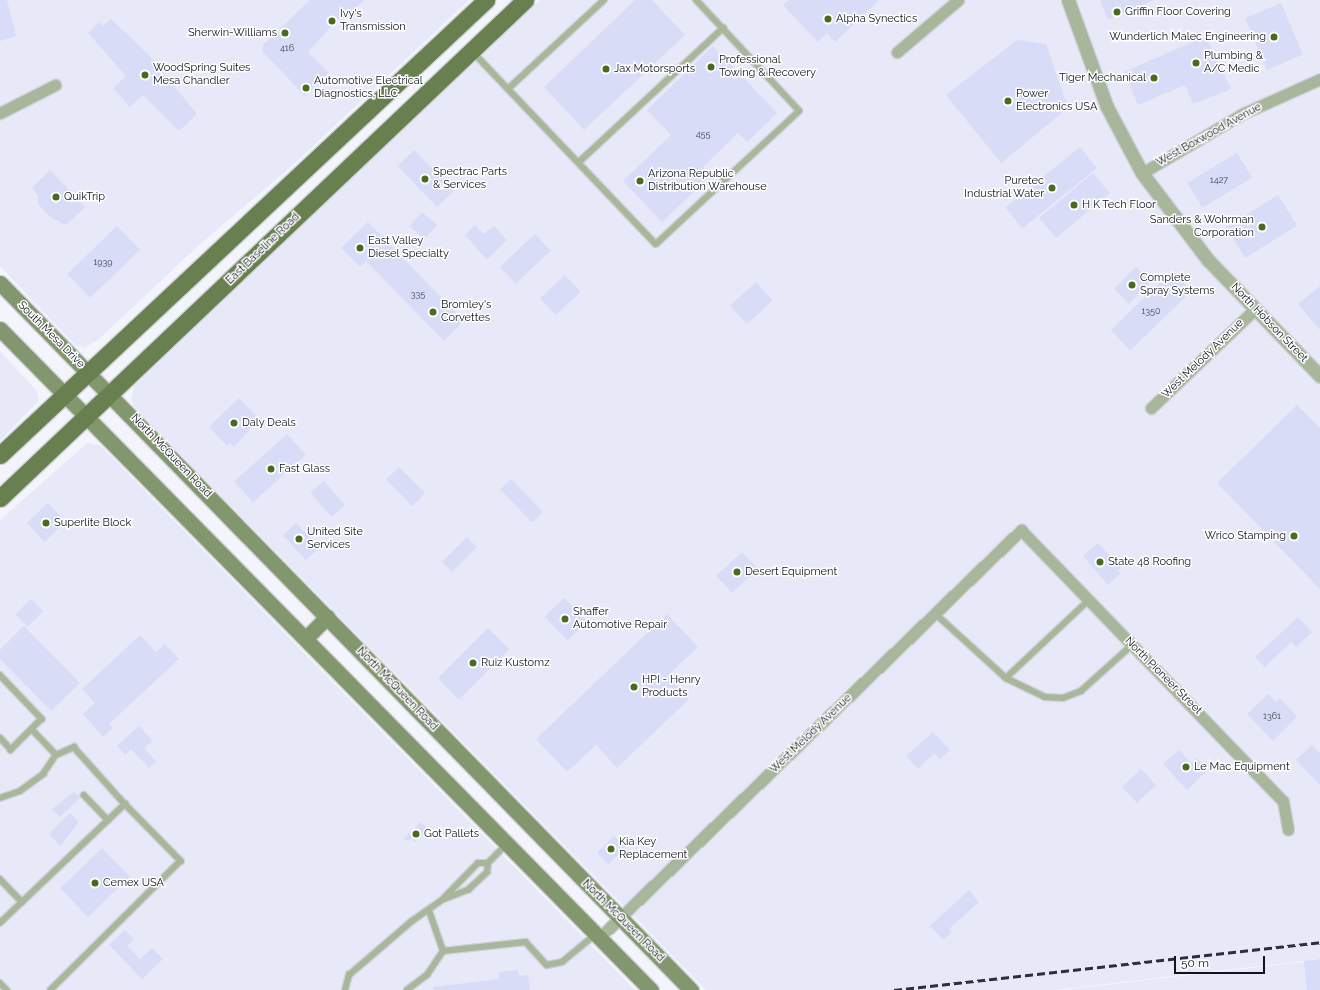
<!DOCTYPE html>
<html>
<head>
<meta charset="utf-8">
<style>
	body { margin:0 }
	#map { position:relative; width:1320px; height:990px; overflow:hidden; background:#f4f5fc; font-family:Raleway,sans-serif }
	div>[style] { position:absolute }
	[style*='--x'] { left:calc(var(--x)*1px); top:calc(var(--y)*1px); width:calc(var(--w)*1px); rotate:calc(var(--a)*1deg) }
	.built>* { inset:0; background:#e7e9f9 }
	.building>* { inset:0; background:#d8dcf6; transform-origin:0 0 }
	.roads { filter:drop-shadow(1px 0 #d0d1d8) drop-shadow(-1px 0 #d0d1d8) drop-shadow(0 1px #d0d1d8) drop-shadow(0 -1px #d0d1d8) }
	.service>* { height:5.5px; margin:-2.75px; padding:0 2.75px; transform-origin:2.75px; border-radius:2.75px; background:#a8b69b }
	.minor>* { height:11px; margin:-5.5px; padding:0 5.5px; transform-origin:5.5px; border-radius:5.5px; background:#a8b69b }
	.tertiary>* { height:13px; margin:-6.5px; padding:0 6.5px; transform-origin:6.5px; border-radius:6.5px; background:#a8b69b }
	.secondary>* { height:15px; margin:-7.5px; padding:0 7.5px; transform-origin:7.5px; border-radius:7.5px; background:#83976f }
	.primary>* { height:17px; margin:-8.5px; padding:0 8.5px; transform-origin:8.5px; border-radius:8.5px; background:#68804f }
	.rail>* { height:3px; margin-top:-1.5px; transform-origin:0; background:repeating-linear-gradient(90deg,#2d2f3a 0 8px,transparent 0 12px) }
	.dots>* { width:11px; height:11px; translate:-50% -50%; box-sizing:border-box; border:2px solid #fff; border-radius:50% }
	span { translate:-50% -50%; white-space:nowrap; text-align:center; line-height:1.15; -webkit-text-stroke:3px #fff; paint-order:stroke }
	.number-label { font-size:9px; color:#434554 }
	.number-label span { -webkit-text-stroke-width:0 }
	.poi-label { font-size:11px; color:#11131e }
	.left { translate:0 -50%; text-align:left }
	.right { translate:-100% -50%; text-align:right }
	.street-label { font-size:11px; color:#11131e }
	.scale { position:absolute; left:1174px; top:956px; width:91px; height:18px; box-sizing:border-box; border:2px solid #11131e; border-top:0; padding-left:5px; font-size:12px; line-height:14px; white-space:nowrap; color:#11131e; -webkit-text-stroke:3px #fff; paint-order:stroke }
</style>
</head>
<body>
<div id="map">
	<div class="built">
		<i style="clip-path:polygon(0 0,469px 0,294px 164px,197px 247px,98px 340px,84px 348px,75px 345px,0 266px)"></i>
		<i style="clip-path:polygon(540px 0,1320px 0,1320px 959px,1054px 990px,706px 990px,136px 409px,131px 400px,134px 386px)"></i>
		<i style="clip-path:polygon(0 351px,37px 391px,39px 400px,0 441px)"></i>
		<i style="clip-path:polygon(87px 443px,100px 445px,635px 990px,0 990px,0 520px)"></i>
		<i style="clip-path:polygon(1320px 960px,1320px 990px,1062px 990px)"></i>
	</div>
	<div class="building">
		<i style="clip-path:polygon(0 0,7px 0,16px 36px,0 41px)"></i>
		<i style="clip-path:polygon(310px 0,364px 0,344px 19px,341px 16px,308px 52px,329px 73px,305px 96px,262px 51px,263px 45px)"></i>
		<i style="clip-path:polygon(635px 0,652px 0,685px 35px,584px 130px,544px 87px)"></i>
		<i style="clip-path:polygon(789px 0,879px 0,835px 42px,827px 33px,818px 42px,783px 5px)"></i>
		<i style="clip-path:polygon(1100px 0,1154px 0,1108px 20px)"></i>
		<i style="left:1281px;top:3px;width:56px;height:39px;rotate:67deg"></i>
		<i style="clip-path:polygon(111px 19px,149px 55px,197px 114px,179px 131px,143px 95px,130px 107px,113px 88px,126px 76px,88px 33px,99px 22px,103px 26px)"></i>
		<i style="clip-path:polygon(1206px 36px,1231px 89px,1193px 104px,1185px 85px,1138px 105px,1124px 72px)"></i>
		<i style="clip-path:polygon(1017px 40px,1046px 44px,1068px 108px,1001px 163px,946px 95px)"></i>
		<i style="clip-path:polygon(713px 46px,777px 113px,747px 142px,738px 133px,703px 167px,711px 175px,662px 222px,623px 181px,671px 135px,647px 110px)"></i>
		<i style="left:1080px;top:147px;width:27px;height:96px;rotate:51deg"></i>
		<i style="left:414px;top:150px;width:57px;height:23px;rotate:46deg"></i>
		<i style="left:1237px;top:153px;width:29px;height:58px;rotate:59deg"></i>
		<i style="clip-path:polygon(50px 170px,85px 207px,66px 225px,50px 217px,38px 204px,38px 196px,32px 188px)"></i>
		<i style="left:1093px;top:173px;width:26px;height:70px;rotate:50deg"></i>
		<i style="left:1278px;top:195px;width:36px;height:61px;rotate:58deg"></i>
		<i style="left:422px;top:212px;width:20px;height:19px;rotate:41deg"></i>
		<i style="clip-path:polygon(368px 222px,464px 321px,444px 341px,366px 261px,360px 267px,341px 248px)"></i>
		<i style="clip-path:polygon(475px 225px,484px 234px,494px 226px,507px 240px,487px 260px,465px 235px)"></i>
		<i style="left:117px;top:226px;width:33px;height:69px;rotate:46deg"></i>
		<i style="left:535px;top:234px;width:23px;height:48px;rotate:47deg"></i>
		<i style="left:1136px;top:267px;width:21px;height:31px;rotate:45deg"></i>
		<i style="left:1172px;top:271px;width:28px;height:85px;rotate:46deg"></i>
		<i style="left:565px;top:275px;width:23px;height:34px;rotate:47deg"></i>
		<i style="left:756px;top:282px;width:25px;height:35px;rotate:48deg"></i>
		<i style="clip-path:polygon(1320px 286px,1320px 330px,1298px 304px)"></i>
		<i style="clip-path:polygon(239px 398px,259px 419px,234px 447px,230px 443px,227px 446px,209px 427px)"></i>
		<i style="clip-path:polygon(1297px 405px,1320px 428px,1320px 589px,1217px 483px)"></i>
		<i style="left:287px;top:434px;width:28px;height:71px;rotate:48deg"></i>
		<i style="left:399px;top:467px;width:37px;height:18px;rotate:45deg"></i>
		<i style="left:511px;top:479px;width:46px;height:15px;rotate:46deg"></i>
		<i style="left:324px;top:481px;width:32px;height:18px;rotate:49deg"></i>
		<i style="left:48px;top:503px;width:26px;height:29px;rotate:47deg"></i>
		<i style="left:296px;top:523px;width:34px;height:18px;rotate:47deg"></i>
		<i style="left:467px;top:537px;width:14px;height:35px;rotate:45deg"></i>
		<i style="clip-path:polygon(1098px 543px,1114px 560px,1109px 564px,1112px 568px,1118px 564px,1121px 568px,1118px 570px,1121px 573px,1108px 585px,1083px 556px)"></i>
		<i style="left:742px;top:552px;width:23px;height:35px;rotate:47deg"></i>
		<i style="left:564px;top:598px;width:33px;height:27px;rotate:46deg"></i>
		<i style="left:31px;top:599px;width:17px;height:22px;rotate:45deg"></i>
		<i style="clip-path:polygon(667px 614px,698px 647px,667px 676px,689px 699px,617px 768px,596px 745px,567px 772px,536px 739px)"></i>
		<i style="clip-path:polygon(1298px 617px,1312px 632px,1296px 647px,1291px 642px,1265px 667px,1255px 657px)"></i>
		<i style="clip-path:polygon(24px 626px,80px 683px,51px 711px,0 659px,0 650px)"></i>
		<i style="left:488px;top:628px;width:30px;height:71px;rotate:45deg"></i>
		<i style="clip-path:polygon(140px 635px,156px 652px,165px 644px,179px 659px,109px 724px,113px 728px,103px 737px,83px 714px,95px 703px,82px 689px)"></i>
		<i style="clip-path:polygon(1268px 694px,1276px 702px,1280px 698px,1297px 717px,1273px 741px,1247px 714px)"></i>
		<i style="clip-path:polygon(139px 726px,153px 741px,144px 748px,156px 761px,149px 768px,131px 749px,125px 755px,117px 746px)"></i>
		<i style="clip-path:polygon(933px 732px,950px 750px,940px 759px,934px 753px,918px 769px,906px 756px)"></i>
		<i style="clip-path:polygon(1312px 745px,1320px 753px,1320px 785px,1296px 760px)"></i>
		<i style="clip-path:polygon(1179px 750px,1191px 763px,1196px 758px,1208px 770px,1187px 790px,1163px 764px)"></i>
		<i style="left:1141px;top:769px;width:22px;height:26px;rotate:47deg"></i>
		<i style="clip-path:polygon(74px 792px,80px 798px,60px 817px,52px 809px)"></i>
		<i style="clip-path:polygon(70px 813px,79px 822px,60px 846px,49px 834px)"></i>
		<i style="clip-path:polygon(421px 822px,428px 830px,415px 842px,411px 838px,407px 841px,404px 838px)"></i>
		<i style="left:614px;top:836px;width:16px;height:24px;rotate:45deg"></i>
		<i style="left:102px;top:848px;width:40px;height:58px;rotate:46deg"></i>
		<i style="clip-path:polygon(969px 890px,979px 902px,949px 929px,952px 932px,943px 940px,930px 926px)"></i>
		<i style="clip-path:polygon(125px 930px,134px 939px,127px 946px,140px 959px,152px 948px,163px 959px,142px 979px,109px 945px)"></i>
		<i style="clip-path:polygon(1320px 959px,1320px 990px,1307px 990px,1304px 961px)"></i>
		<i style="clip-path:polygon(518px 970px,519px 976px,528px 975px,530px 990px,434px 990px,433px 987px,499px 979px,498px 972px)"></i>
	</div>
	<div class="roads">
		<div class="service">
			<i style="--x:473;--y:52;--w:265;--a:46.4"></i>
			<i style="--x:656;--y:244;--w:195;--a:-42.9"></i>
			<i style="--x:799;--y:111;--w:151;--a:-132.9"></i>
			<i style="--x:509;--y:88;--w:129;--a:-42.8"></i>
			<i style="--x:579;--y:162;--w:197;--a:-42.9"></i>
			<i style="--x:936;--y:614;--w:95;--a:42.4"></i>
			<i style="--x:1006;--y:678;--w:43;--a:26"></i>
			<i style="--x:1045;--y:697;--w:18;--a:3"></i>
			<i style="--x:1063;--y:698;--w:19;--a:-21"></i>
			<i style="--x:1081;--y:691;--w:69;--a:-42"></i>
			<i style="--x:0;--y:675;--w:61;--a:46.3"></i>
			<i style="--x:42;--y:719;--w:44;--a:135"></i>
			<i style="--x:11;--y:750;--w:16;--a:-133"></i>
			<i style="--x:1006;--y:678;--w:112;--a:-43.2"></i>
			<i style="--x:56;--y:755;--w:20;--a:-24"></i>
			<i style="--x:74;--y:747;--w:76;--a:48.2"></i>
			<i style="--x:84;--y:795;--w:35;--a:46"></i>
			<i style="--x:0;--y:798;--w:21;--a:-19"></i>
			<i style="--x:20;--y:791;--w:29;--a:-36"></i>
			<i style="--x:43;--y:774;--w:23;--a:-56"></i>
			<i style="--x:56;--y:755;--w:35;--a:-134"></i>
			<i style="--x:0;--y:879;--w:32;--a:46"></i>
			<i style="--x:444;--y:899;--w:26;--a:-21"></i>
			<i style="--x:468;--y:890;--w:26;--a:-43"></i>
			<i style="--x:487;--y:872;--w:9;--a:-84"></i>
			<i style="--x:0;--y:923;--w:173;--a:-43.6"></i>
			<i style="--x:125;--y:804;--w:80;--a:45.5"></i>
			<i style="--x:181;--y:861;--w:183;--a:135.2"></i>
			<i style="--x:443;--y:951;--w:83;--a:-6.2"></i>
			<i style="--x:526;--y:942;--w:31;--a:48"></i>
			<i style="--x:547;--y:965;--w:15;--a:-11"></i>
			<i style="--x:562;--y:962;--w:44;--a:-39.5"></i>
			<i style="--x:0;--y:983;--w:10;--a:45"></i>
			<i style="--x:345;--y:990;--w:16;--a:-75"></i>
			<i style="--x:349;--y:975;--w:83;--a:-40.6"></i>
			<i style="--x:412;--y:921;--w:38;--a:-35"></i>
			<i style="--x:443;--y:899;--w:50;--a:-45.8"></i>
			<i style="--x:478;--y:863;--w:10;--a:0"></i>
			<i style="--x:488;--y:863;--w:27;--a:-45"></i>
			<i style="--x:407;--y:990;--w:25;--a:-37"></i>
			<i style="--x:427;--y:975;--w:29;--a:-56"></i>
			<i style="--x:443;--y:951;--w:42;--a:-109.3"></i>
		</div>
		<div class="minor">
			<i style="--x:897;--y:52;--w:80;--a:-40.4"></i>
			<i style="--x:0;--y:113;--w:62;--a:-27"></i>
			<i style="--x:1142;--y:173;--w:116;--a:-30.5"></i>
			<i style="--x:1242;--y:114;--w:85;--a:-24.2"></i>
			<i style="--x:1151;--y:408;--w:144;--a:-43.6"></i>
			<i style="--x:600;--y:937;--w:586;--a:-44.03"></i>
			<i style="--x:1021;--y:530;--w:377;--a:46"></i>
			<i style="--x:1283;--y:801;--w:29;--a:80"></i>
		</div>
		<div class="tertiary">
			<i style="--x:1068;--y:0;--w:114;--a:70"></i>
			<i style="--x:1107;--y:107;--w:75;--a:62.1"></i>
			<i style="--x:1142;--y:173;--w:109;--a:52.8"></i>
			<i style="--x:1208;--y:260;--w:161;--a:46"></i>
		</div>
		<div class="secondary">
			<i style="--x:0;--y:283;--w:989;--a:45.66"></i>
			<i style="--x:0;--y:329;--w:928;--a:45.44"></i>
			<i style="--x:306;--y:638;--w:30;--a:-45"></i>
		</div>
		<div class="primary">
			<i style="--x:0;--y:455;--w:666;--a:-43.11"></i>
			<i style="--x:0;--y:498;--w:724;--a:-43.49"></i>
		</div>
	</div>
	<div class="rail">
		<i style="--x:894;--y:990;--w:429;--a:-6.4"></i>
	</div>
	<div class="dots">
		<i style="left:1117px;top:12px;background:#4a6a20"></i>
		<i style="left:828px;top:19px;background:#4a6a20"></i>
		<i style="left:332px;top:21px;background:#4a6a20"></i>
		<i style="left:285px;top:33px;background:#4a6a20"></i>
		<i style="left:1274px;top:37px;background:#4a6a20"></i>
		<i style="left:1196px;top:63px;background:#4a6a20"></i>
		<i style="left:711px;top:67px;background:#4a6a20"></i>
		<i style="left:606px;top:69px;background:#4a6a20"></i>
		<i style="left:145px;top:75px;background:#4a6a20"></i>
		<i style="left:1154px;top:78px;background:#4a6a20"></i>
		<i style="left:306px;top:88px;background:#4a6a20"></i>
		<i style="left:1008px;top:101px;background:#4a6a20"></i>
		<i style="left:425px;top:179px;background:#4a6a20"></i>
		<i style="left:640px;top:181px;background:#4a6a20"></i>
		<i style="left:1052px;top:188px;background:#4a6a20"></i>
		<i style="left:56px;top:197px;background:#4a6a20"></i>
		<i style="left:1074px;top:205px;background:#4a6a20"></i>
		<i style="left:1262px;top:227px;background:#4a6a20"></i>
		<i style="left:360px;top:248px;background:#4a6a20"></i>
		<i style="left:1132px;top:285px;background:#4a6a20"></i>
		<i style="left:433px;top:312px;background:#4a6a20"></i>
		<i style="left:234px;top:423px;background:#4a6a20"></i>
		<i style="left:271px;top:469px;background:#4a6a20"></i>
		<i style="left:46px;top:523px;background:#4a6a20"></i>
		<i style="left:1294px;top:536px;background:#4a6a20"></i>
		<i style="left:299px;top:539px;background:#4a6a20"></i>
		<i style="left:1100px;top:562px;background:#4a6a20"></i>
		<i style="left:737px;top:572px;background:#4a6a20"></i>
		<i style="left:565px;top:619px;background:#4a6a20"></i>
		<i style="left:473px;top:663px;background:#4a6a20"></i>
		<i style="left:634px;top:687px;background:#4a6a20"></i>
		<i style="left:1186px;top:767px;background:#4a6a20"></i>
		<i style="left:416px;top:834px;background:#4a6a20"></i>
		<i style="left:611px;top:849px;background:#4a6a20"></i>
		<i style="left:95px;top:883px;background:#4a6a20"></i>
	</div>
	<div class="number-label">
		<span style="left:287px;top:48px">416</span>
		<span style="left:703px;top:134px">455</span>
		<span style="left:1219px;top:180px">1427</span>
		<span style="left:103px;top:262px">1939</span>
		<span style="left:418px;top:294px">335</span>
		<span style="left:1151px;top:311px">1350</span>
		<span style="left:1272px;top:716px">1361</span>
	</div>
	<div class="poi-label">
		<span class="left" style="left:1125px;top:12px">Griffin Floor Covering</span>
		<span class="left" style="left:340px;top:21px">Ivy's<br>Transmission</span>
		<span class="left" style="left:836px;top:19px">Alpha Synectics</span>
		<span class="right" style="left:277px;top:33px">Sherwin-Williams</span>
		<span class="right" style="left:1266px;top:37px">Wunderlich Malec Engineering</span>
		<span class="left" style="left:1204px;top:63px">Plumbing &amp;<br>A/C Medic</span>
		<span class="left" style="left:719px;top:67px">Professional<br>Towing &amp; Recovery</span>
		<span class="left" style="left:153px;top:75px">WoodSpring Suites<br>Mesa Chandler</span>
		<span class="left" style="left:614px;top:69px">Jax Motorsports</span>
		<span class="right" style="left:1146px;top:78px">Tiger Mechanical</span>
		<span class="left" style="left:314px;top:88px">Automotive Electrical<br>Diagnostics, LLC</span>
		<span class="left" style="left:1016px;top:101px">Power<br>Electronics USA</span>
		<span class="left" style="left:433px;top:179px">Spectrac Parts<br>&amp; Services</span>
		<span class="left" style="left:648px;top:181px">Arizona Republic<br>Distribution Warehouse</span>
		<span class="right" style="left:1044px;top:188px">Puretec<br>Industrial Water</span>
		<span class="left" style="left:64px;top:197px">QuikTrip</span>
		<span class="left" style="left:1082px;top:205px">H K Tech Floor</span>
		<span class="right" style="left:1254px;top:227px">Sanders &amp; Wohrman<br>Corporation</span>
		<span class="left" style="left:368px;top:248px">East Valley<br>Diesel Specialty</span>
		<span class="left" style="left:1140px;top:285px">Complete<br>Spray Systems</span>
		<span class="left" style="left:441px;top:312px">Bromley's<br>Corvettes</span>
		<span class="left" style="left:242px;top:423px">Daly Deals</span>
		<span class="left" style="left:279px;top:469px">Fast Glass</span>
		<span class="left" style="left:54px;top:523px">Superlite Block</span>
		<span class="left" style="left:307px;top:539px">United Site<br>Services</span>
		<span class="right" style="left:1286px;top:536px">Wrico Stamping</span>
		<span class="left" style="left:1108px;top:562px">State 48 Roofing</span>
		<span class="left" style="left:745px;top:572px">Desert Equipment</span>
		<span class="left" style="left:573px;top:619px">Shaffer<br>Automotive Repair</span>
		<span class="left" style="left:481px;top:663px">Ruiz Kustomz</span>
		<span class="left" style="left:642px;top:687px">HPI - Henry<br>Products</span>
		<span class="left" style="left:1194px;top:767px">Le Mac Equipment</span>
		<span class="left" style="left:424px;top:834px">Got Pallets</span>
		<span class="left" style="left:619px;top:849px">Kia Key<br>Replacement</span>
		<span class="left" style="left:103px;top:883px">Cemex USA</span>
	</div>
	<div class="street-label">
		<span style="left:1209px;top:135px;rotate:-29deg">West Boxwood Avenue</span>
		<span style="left:263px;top:249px;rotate:-44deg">East Baseline Road</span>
		<span style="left:1269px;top:323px;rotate:46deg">North Hobson Street</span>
		<span style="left:51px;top:335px;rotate:45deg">South Mesa Drive</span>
		<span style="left:1203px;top:359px;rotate:-44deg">West Melody Avenue</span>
		<span style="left:171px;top:456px;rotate:46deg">North McQueen Road</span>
		<span style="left:1163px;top:676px;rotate:45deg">North Pioneer Street</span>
		<span style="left:397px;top:689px;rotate:46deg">North McQueen Road</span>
		<span style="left:811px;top:734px;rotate:-44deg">West Melody Avenue</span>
		<span style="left:623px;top:921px;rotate:45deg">North McQueen Road</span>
	</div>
	<div class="scale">50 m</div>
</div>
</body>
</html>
